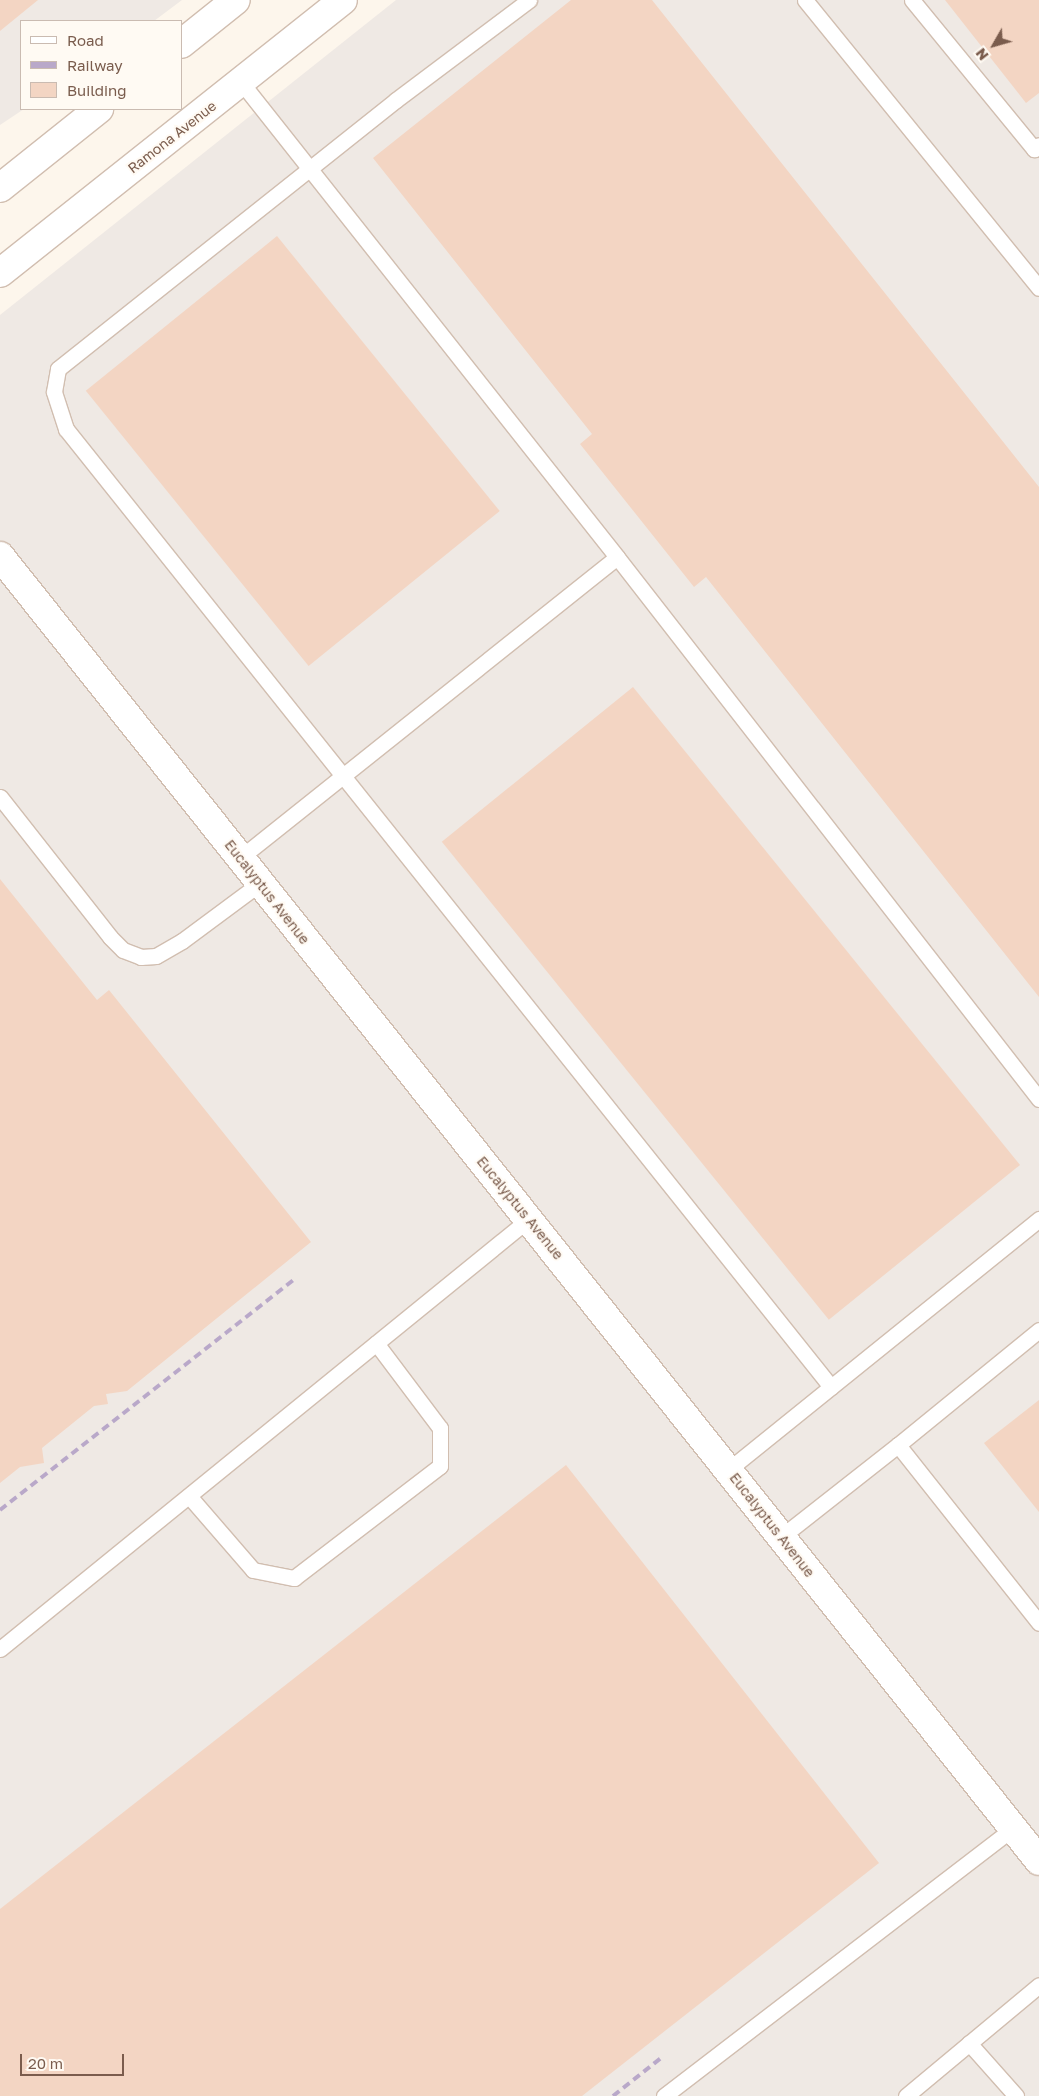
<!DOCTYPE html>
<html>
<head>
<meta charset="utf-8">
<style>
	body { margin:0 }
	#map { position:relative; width:1039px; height:2096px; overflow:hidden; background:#fdf6ec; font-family:"Golos Text",sans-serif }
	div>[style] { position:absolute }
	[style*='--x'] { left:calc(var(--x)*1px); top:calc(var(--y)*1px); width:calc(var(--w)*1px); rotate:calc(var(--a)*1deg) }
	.industrial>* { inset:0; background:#efe9e4 }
	.building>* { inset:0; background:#f3d5c3; transform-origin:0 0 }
	.roads { filter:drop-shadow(1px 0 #d1beb0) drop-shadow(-1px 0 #d1beb0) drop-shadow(0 1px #d1beb0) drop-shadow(0 -1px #d1beb0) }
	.lane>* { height:15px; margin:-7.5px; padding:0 7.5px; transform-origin:7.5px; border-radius:7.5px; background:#fff }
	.secondary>* { height:28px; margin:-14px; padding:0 14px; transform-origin:14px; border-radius:14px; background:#fff }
	.rail>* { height:4px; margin-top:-2px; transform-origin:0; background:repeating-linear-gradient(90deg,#b9a8c9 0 8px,transparent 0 13px) }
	span { translate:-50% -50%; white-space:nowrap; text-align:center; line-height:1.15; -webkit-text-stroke:4px #fffaf3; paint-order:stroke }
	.street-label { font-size:14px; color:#7a5c4d }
	.legend { position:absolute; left:20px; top:20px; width:162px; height:90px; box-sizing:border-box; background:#fffaf3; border:1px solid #cabbb1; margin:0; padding:6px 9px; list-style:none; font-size:15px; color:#7a5c4d }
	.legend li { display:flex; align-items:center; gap:10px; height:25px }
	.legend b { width:25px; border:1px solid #cabbb1 }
	.north { position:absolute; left:969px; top:20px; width:50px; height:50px; -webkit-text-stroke:4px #fffaf3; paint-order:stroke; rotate:232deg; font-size:14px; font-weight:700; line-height:20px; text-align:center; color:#7a5c4d }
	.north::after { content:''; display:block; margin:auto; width:18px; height:22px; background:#7a5c4d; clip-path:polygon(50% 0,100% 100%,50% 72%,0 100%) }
	.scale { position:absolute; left:20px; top:2054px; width:104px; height:22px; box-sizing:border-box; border:2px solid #7a5c4d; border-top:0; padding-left:6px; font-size:15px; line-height:18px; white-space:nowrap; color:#7a5c4d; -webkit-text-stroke:4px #fffaf3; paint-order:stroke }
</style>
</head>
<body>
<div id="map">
	<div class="industrial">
		<i style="clip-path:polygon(0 0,182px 0,154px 21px,21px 21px,21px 109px,24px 109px,0 125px)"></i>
		<i style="clip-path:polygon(396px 0,1039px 0,1039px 2096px,0 2096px,0 315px)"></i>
	</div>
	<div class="building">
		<i style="clip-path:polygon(0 0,38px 0,0 31px)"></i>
		<i style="clip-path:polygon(571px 0,652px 0,1039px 487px,1039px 997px,706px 577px,694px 587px,580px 444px,592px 434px,373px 158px)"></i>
		<i style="clip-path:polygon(945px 0,1039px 0,1039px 93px,1026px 103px)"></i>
		<i style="left:277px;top:236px;width:354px;height:246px;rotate:51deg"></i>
		<i style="left:633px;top:687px;width:615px;height:246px;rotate:51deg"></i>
		<i style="clip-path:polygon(0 879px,97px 1000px,109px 990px,311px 1242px,127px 1391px,106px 1394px,108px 1404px,94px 1406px,42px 1448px,44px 1463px,20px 1467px,0 1483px)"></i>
		<i style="clip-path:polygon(1039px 1400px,1039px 1512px,984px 1443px)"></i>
		<i style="clip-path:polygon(566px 1465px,879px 1863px,582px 2096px,0 2096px,0 1909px)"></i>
	</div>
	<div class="roads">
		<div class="lane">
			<i style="--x:529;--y:0;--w:166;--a:143.1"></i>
			<i style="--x:396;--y:100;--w:432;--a:141.5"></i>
			<i style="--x:58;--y:369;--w:23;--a:100"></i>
			<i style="--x:54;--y:392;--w:39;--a:72"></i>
			<i style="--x:66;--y:429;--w:1226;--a:51.39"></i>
			<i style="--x:805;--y:0;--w:371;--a:50.9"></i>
			<i style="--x:912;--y:0;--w:193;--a:50.7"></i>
			<i style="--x:1034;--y:149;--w:6;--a:-39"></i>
			<i style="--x:617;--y:557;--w:687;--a:52.1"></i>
			<i style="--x:0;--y:797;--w:178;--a:51.8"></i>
			<i style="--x:110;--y:937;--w:18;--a:45"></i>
			<i style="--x:123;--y:950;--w:19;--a:21"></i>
			<i style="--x:141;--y:957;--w:15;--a:-4"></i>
			<i style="--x:156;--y:956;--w:30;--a:-30"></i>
			<i style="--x:182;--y:941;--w:97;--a:-36.6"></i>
			<i style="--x:240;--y:858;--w:482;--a:-38.6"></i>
			<i style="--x:617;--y:557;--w:606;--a:-128.36"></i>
			<i style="--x:898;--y:1445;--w:182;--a:-39.2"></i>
			<i style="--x:728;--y:1470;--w:400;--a:-38.9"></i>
			<i style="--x:189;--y:1496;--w:98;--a:49.1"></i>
			<i style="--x:253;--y:1570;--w:42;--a:11"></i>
			<i style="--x:294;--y:1578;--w:184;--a:-37.5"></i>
			<i style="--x:440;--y:1466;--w:38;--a:-90"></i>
			<i style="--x:440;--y:1428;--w:106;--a:-127"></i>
			<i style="--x:781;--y:1537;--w:149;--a:-38.2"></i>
			<i style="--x:898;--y:1445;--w:227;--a:51.6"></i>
			<i style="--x:0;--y:1649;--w:682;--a:-39.11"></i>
			<i style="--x:969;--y:2043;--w:71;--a:48.4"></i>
			<i style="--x:664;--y:2096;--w:440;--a:-37.5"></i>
			<i style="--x:906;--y:2096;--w:173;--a:-39.8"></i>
		</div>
		<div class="secondary">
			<i style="--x:181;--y:44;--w:70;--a:-38.7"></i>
			<i style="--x:0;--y:188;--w:127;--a:-38.6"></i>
			<i style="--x:0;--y:273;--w:438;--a:-38.5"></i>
			<i style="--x:0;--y:556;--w:1668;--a:51.47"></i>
		</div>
	</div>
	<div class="rail">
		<i style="--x:0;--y:1510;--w:372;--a:-38.1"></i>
		<i style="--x:613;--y:2096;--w:61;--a:-38.4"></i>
	</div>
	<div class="street-label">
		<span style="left:172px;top:137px;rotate:-38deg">Ramona Avenue</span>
		<span style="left:267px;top:892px;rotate:52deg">Eucalyptus Avenue</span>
		<span style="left:520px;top:1208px;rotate:51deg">Eucalyptus Avenue</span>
		<span style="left:772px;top:1525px;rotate:52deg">Eucalyptus Avenue</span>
	</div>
	<ul class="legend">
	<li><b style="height:6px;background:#fff"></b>Road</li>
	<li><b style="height:6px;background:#b9a8c9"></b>Railway</li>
	<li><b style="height:14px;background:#f3d5c3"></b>Building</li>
	</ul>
	<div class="north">N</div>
	<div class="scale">20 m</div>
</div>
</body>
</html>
